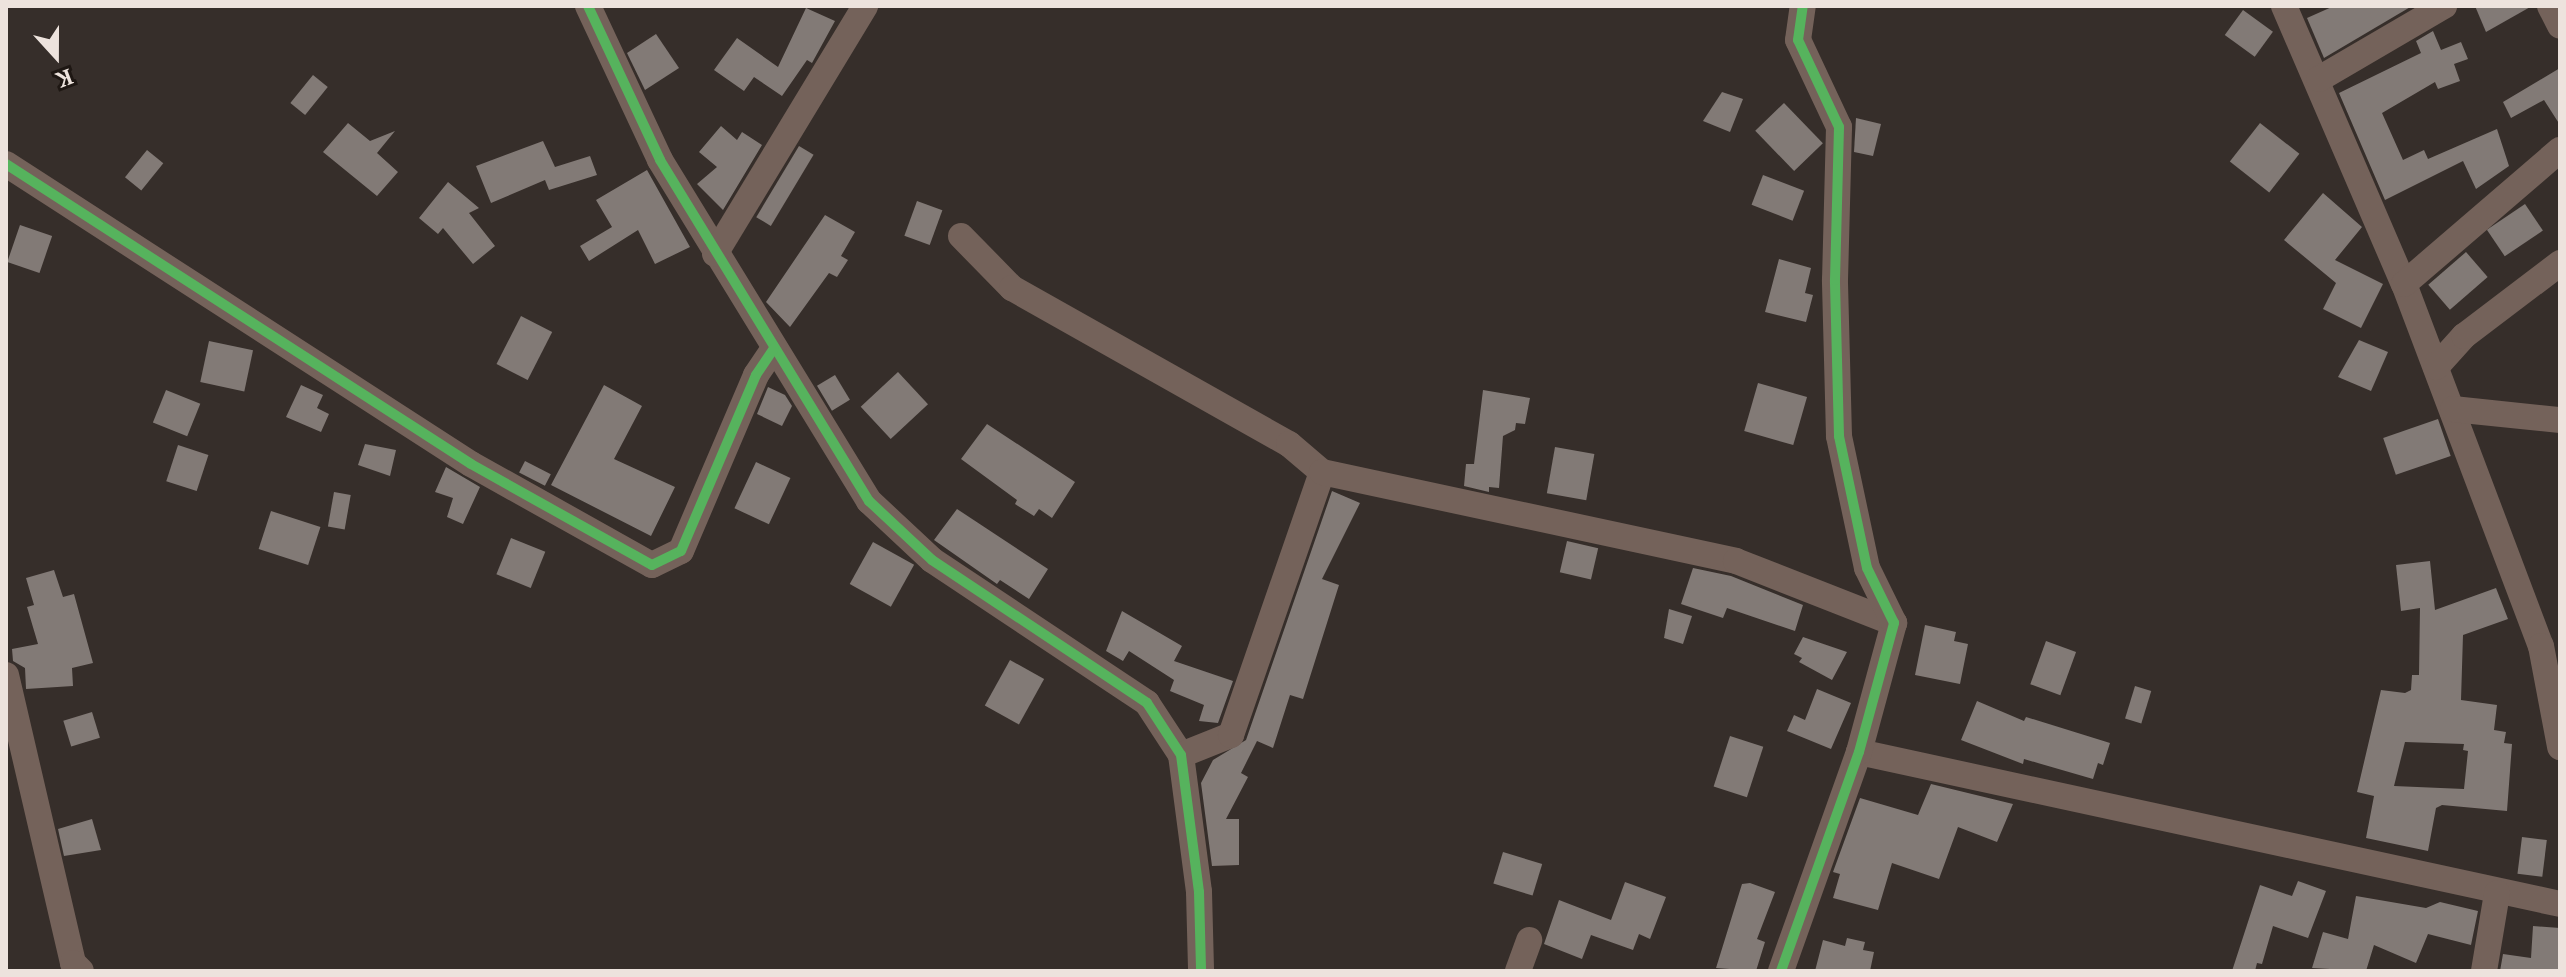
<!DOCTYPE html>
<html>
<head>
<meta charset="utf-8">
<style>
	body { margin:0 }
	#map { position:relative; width:2566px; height:977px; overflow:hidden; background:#362e2a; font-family:"PT Serif",serif }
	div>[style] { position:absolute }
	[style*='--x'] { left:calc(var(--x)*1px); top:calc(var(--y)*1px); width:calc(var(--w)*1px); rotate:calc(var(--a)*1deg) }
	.building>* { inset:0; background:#827a76; transform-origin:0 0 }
	.minor>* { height:26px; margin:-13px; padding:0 13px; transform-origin:13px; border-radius:13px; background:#74625a }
	.cycleway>* { height:10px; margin:-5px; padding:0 5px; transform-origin:5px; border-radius:5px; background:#56b35d }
	span { translate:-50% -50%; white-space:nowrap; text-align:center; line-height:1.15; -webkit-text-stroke:8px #1e1713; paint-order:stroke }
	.frame { position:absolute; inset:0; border:8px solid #ede3dd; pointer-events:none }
	.north { position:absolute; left:16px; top:16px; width:80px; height:80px; -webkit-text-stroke:6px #1e1713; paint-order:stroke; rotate:159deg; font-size:22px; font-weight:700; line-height:32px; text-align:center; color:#ede3dd }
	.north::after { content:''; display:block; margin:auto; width:28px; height:36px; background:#ede3dd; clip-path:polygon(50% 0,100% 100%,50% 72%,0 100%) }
</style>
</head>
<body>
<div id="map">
	<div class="building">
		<i style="clip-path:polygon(2334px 6px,2412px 6px,2324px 58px,2307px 18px)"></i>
		<i style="clip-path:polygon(2475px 6px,2532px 6px,2486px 32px)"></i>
		<i style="clip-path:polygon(806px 8px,835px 21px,812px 63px,807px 60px,782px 96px,754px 77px,744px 91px,714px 70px,737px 38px,778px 67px)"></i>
		<i style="left:2243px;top:10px;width:37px;height:31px;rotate:36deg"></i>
		<i style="clip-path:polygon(2433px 31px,2441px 50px,2461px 42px,2468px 59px,2454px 64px,2460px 81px,2438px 89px,2435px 82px,2382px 113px,2403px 160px,2424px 150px,2428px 159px,2497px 129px,2509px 166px,2476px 189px,2463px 161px,2385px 200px,2339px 93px,2421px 53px,2416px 41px)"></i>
		<i style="clip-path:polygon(656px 34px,679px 68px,645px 90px,627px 53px)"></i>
		<i style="clip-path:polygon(2560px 68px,2560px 125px,2544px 100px,2511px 118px,2503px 102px)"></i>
		<i style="left:313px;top:75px;width:19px;height:36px;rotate:39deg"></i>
		<i style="clip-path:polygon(1722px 92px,1743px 99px,1730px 132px,1703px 121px)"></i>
		<i style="left:1784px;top:103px;width:56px;height:40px;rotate:46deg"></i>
		<i style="clip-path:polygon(1856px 118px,1881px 124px,1873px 156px,1854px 152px)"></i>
		<i style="clip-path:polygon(348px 123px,370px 141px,395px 131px,377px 153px,398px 172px,377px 196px,323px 152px)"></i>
		<i style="left:2260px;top:123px;width:50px;height:49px;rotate:38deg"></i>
		<i style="clip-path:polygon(721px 126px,737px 140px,742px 132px,762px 145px,723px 210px,697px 184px,717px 167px,699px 152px)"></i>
		<i style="clip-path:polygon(543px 141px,555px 167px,590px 156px,597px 175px,549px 190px,545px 180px,491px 203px,476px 166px)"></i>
		<i style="left:799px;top:146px;width:17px;height:83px;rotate:31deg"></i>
		<i style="left:147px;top:150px;width:21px;height:35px;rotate:39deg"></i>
		<i style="clip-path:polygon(647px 170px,690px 247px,655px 264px,638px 230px,589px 261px,580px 246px,612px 227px,596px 200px)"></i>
		<i style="left:1763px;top:175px;width:44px;height:32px;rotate:21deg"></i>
		<i style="clip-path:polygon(448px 182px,479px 208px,469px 213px,495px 246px,473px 264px,443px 228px,438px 234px,419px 218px)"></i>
		<i style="clip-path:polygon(2323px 193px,2362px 227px,2335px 260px,2383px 284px,2361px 328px,2323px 309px,2336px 283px,2284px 240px)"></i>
		<i style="left:917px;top:201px;width:27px;height:37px;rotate:20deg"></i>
		<i style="left:2525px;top:204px;width:32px;height:46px;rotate:56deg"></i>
		<i style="clip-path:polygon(825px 215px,855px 232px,841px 256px,848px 260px,837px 277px,829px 273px,790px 327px,766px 302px)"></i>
		<i style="left:20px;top:225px;width:34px;height:39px;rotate:19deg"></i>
		<i style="left:2466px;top:252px;width:33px;height:50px;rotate:49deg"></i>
		<i style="clip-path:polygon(1779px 259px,1811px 268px,1805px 293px,1813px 295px,1806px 322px,1765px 312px)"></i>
		<i style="left:521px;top:316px;width:35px;height:54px;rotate:27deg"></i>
		<i style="clip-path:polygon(2359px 340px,2388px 352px,2371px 391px,2338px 377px)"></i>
		<i style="left:209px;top:341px;width:45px;height:42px;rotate:12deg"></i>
		<i style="left:898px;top:372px;width:44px;height:51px;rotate:47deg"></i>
		<i style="left:835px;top:375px;width:29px;height:21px;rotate:59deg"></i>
		<i style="left:1758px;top:383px;width:51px;height:50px;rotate:16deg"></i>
		<i style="clip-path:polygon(301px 385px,323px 395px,317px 408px,329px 414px,321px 432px,286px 417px)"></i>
		<i style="clip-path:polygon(604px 385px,642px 406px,614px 459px,675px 487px,651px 536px,551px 485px)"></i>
		<i style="clip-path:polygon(768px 387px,785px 395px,792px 406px,782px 426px,757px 414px)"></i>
		<i style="left:166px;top:390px;width:37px;height:35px;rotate:22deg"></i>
		<i style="clip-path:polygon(1483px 390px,1530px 398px,1525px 424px,1516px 423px,1515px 430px,1503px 436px,1499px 488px,1489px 487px,1489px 492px,1464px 486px,1466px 464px,1474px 464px)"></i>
		<i style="left:2438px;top:419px;width:39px;height:58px;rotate:71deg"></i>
		<i style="clip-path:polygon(987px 424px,1075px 482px,1052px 518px,1039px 509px,1034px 516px,1015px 504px,1017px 500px,961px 459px)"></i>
		<i style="clip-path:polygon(365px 444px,396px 450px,390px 476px,358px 465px)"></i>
		<i style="left:178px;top:445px;width:32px;height:38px;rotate:18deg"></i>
		<i style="left:1555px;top:447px;width:40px;height:47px;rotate:10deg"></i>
		<i style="left:525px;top:461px;width:29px;height:13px;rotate:27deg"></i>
		<i style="left:756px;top:462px;width:38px;height:51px;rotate:25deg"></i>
		<i style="clip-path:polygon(446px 467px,480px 487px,463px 524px,447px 517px,453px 498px,435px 492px)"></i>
		<i style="clip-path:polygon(1332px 491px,1360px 503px,1322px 579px,1339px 585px,1303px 699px,1290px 695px,1273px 748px,1257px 741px,1241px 773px,1248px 777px,1226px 819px,1239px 819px,1239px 865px,1212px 866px,1201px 783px,1213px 760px,1246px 740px)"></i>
		<i style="left:334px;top:492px;width:17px;height:35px;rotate:10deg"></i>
		<i style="clip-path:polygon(957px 509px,1048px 569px,1029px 599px,1000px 580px,997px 584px,934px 540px)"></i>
		<i style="left:271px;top:511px;width:52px;height:40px;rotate:18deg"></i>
		<i style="left:511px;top:538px;width:37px;height:39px;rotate:22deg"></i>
		<i style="left:1567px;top:541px;width:32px;height:32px;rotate:13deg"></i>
		<i style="left:873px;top:542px;width:47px;height:48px;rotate:29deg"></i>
		<i style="clip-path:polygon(evenodd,2430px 561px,2435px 610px,2496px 588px,2508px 619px,2463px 635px,2461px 700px,2497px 705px,2494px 730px,2506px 732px,2504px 743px,2512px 744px,2507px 811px,2442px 805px,2436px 808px,2428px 851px,2366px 838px,2374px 796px,2357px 792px,2381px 690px,2405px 693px,2411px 690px,2412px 675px,2419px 675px,2420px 608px,2401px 611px,2396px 565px,2430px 561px,2405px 742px,2464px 744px,2463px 750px,2468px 751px,2464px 789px,2394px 786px,2405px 742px)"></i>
		<i style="clip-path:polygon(1693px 568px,1731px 576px,1803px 605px,1795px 631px,1727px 608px,1723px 618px,1681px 604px)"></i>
		<i style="clip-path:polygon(54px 570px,63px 597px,74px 594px,93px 663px,72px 668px,73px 686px,26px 689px,25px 668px,13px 661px,12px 649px,38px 644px,27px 607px,34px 605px,26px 578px)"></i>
		<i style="clip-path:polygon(1669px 609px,1692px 616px,1683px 644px,1664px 638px)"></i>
		<i style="clip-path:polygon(1122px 611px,1182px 646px,1174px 661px,1233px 681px,1218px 723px,1199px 721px,1204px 705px,1170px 691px,1174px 680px,1129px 651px,1123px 661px,1106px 651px)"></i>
		<i style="clip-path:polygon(1925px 625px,1956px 632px,1954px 641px,1968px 644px,1960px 684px,1915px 675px)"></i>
		<i style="clip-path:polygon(1803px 637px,1847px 652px,1832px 680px,1799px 662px,1802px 658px,1794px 654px)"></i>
		<i style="left:2046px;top:641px;width:32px;height:46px;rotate:20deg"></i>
		<i style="left:1010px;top:660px;width:39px;height:52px;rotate:29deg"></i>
		<i style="left:2135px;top:686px;width:17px;height:34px;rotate:17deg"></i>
		<i style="clip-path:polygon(1817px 689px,1851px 703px,1831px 749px,1787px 731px,1794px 715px,1805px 720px)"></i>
		<i style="clip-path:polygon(1977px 701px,2024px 721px,2026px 717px,2110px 743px,2103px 765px,2098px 763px,2093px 779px,2024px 759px,2023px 764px,1961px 740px)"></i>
		<i style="left:92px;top:712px;width:27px;height:30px;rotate:73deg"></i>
		<i style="left:1730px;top:736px;width:35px;height:53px;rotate:18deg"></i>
		<i style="clip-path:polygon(1931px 784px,2013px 804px,1997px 842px,1958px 827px,1939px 879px,1892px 863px,1878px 910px,1833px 898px,1840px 874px,1833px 872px,1860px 798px,1918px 815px)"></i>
		<i style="clip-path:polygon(92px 819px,101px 850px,64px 856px,58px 829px)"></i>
		<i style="left:2522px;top:837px;width:25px;height:37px;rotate:7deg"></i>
		<i style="left:1503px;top:852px;width:41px;height:33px;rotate:17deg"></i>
		<i style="clip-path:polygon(2298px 881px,2326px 891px,2308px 938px,2273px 926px,2262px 964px,2257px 963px,2255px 971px,2232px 971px,2260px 885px,2292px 896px)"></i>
		<i style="clip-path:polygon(1625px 882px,1666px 897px,1650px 939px,1639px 934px,1633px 950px,1591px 935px,1582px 959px,1544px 944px,1559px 900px,1611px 920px)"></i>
		<i style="clip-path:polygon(1750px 883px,1775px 892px,1757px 939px,1765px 942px,1756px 971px,1716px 968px,1742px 884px)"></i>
		<i style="clip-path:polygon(2356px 896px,2426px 908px,2440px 902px,2478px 911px,2471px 945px,2428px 934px,2416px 963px,2374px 945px,2366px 971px,2312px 968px,2323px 932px,2348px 939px)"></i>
		<i style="clip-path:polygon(2533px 926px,2560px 928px,2560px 971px,2500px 971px,2503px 954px,2531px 958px)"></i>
		<i style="clip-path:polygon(1847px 938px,1865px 942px,1863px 950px,1874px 952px,1870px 971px,1815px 971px,1823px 940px,1845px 946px)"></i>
	</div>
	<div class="minor">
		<i style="--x:588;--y:6;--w:170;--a:64.9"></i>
		<i style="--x:660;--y:160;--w:400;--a:58.5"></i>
		<i style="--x:869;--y:501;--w:86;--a:43.1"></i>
		<i style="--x:932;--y:560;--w:258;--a:33.6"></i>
		<i style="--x:1147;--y:703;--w:62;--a:56.8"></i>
		<i style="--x:1181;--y:755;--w:138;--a:82.5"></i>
		<i style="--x:1199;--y:892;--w:79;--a:88.5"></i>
		<i style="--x:2284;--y:6;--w:303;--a:66.7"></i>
		<i style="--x:2404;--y:284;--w:387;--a:69.3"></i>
		<i style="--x:2541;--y:646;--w:103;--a:79.3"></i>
		<i style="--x:2550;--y:6;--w:22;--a:63"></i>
		<i style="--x:2319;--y:79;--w:145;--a:-30.3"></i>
		<i style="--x:6;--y:164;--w:553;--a:32.83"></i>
		<i style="--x:471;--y:464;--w:207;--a:29.2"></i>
		<i style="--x:652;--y:565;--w:32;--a:-26"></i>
		<i style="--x:681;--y:551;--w:191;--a:-66.9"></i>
		<i style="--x:756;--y:375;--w:32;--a:-56"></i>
		<i style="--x:961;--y:236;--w:73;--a:45.6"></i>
		<i style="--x:1012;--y:288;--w:318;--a:29.4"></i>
		<i style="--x:1289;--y:444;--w:43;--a:40.3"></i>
		<i style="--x:715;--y:254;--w:290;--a:-58.8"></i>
		<i style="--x:2404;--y:284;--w:206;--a:-40.7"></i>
		<i style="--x:2436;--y:367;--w:42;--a:-47.9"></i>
		<i style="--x:2464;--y:336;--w:121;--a:-37.2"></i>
		<i style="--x:2453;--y:409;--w:108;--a:5.9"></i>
		<i style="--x:6;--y:675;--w:296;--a:76.9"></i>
		<i style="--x:73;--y:963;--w:11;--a:45"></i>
		<i style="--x:1859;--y:752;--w:717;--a:12.23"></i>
		<i style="--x:1181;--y:755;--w:54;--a:-21.8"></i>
		<i style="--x:1231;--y:735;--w:278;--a:-70.9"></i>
		<i style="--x:1322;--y:472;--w:423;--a:12.1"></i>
		<i style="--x:1736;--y:561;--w:170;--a:21.4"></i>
		<i style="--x:1518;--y:971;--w:33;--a:-70"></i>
		<i style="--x:1781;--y:971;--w:232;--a:-70.4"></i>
		<i style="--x:1859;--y:752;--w:134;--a:-74.8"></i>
		<i style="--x:1894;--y:623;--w:61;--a:-116.1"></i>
		<i style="--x:1867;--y:568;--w:135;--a:-102"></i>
		<i style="--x:1839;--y:436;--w:156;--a:-91.5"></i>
		<i style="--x:1835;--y:280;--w:153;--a:-88.5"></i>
		<i style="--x:1839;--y:127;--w:96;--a:-115.2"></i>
		<i style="--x:1798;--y:40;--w:34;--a:-82"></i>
		<i style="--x:2484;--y:971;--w:79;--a:-80.5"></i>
	</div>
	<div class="cycleway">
		<i style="--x:588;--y:6;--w:170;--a:64.9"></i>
		<i style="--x:660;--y:160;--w:400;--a:58.5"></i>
		<i style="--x:869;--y:501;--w:86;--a:43.1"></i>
		<i style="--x:932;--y:560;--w:258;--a:33.6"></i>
		<i style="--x:1147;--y:703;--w:62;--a:56.8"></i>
		<i style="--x:1181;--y:755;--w:138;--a:82.5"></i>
		<i style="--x:1199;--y:892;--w:79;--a:88.5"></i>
		<i style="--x:6;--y:164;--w:553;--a:32.83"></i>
		<i style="--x:471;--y:464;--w:207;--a:29.2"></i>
		<i style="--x:652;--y:565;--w:32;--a:-26"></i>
		<i style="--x:681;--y:551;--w:191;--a:-66.9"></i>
		<i style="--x:756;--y:375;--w:32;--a:-56"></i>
		<i style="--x:1781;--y:971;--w:232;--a:-70.4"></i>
		<i style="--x:1859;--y:752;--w:134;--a:-74.8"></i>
		<i style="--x:1894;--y:623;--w:61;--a:-116.1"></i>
		<i style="--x:1867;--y:568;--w:135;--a:-102"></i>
		<i style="--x:1839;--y:436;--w:156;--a:-91.5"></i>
		<i style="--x:1835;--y:280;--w:153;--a:-88.5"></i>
		<i style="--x:1839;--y:127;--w:96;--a:-115.2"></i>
		<i style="--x:1798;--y:40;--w:34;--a:-82"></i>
	</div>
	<div class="frame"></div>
	<div class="north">K</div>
</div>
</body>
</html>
